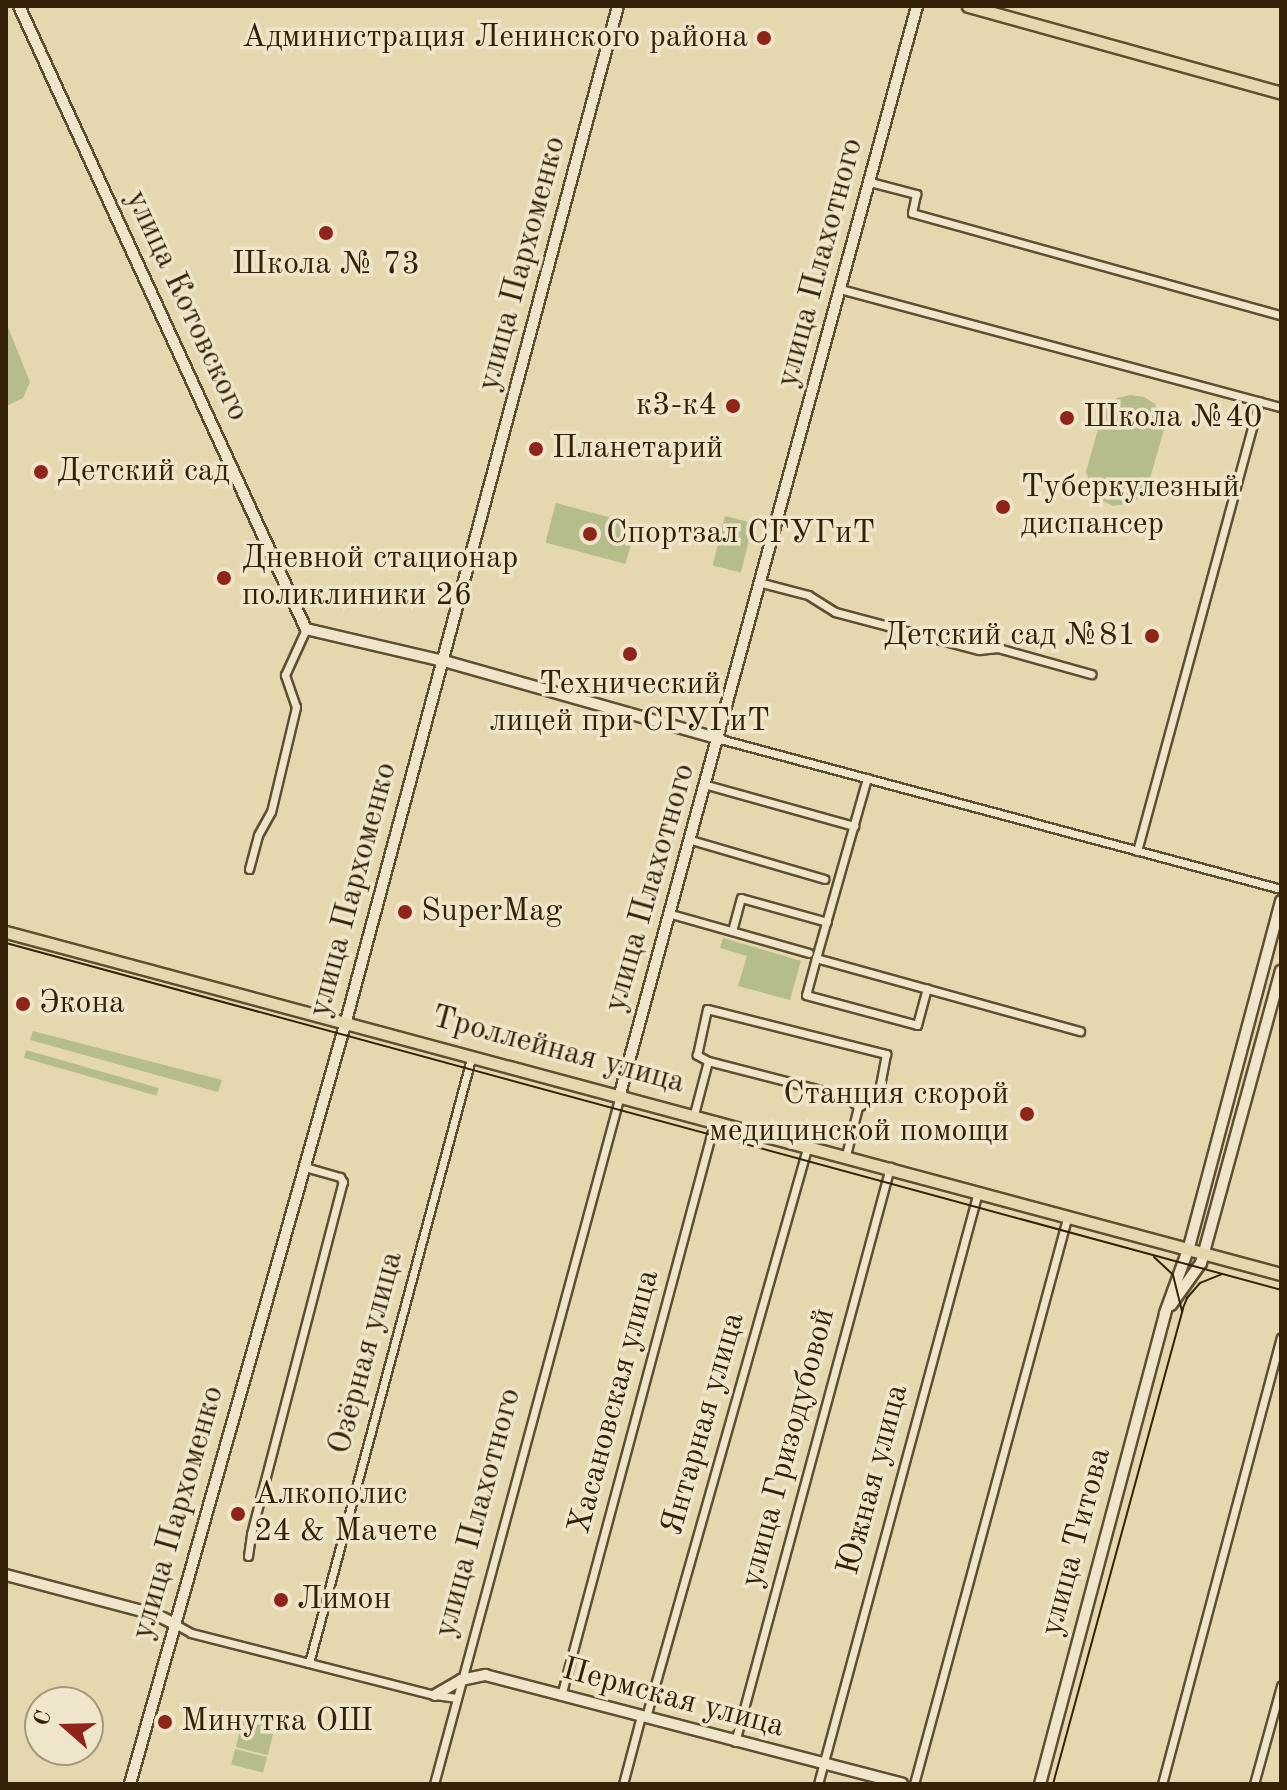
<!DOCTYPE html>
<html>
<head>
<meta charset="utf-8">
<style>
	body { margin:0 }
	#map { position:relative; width:1287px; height:1790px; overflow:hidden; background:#e5d7ae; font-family:"Old Standard TT",serif }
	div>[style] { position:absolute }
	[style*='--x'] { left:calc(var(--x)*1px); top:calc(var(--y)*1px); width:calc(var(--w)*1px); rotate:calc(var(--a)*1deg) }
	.green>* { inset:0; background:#b5be8a; transform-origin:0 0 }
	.roads { filter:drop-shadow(2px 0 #604e32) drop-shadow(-2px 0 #604e32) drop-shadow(0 2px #604e32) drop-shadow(0 -2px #604e32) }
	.street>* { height:7px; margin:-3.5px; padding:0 3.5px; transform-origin:3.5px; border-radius:3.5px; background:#eee5ca }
	.secondary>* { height:10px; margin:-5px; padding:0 5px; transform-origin:5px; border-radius:5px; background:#eee5ca }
	.primary>* { height:11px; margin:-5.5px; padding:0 5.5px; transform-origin:5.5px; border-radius:5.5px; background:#e5d7ae }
	.tram>* { height:2px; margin:-1px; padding:0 1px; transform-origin:1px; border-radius:1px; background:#342108 }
	.dots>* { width:22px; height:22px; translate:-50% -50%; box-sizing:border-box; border:4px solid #eee5ca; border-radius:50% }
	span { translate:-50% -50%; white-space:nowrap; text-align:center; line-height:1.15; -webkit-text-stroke:7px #eee5ca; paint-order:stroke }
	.poi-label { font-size:32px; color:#342108 }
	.right { translate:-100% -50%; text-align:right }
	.left { translate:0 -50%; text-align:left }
	.street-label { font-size:32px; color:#342108 }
	.frame { position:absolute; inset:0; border:8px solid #342108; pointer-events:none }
	.north { position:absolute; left:24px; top:1686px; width:80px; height:80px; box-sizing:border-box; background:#eee5ca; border:2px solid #a4977c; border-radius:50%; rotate:290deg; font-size:22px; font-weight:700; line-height:32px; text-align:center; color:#342108 }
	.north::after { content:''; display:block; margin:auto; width:28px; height:36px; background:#8f2418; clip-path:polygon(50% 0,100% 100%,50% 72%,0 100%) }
</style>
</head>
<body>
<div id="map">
	<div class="green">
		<i style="clip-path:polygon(6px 322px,30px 382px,23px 398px,6px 406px)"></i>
		<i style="clip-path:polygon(1130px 395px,1144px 397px,1155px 404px,1164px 429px,1147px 489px,1133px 503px,1113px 506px,1095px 497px,1086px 472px,1103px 412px,1117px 398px)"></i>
		<i style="left:556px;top:503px;width:83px;height:41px;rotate:15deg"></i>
		<i style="left:725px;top:516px;width:29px;height:51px;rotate:14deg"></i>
		<i style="clip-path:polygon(723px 938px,801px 961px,790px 1000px,738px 986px,747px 956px,720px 948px)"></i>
		<i style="clip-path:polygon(33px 1031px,222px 1080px,218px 1092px,30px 1040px)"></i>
		<i style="left:26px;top:1050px;width:138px;height:8px;rotate:16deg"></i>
		<i style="left:243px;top:1718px;width:33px;height:30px;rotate:14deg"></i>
		<i style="left:235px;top:1749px;width:33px;height:16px;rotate:14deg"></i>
	</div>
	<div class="roads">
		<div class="street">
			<i style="--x:870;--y:182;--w:48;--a:14.6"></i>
			<i style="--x:916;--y:194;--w:19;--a:102"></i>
			<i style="--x:912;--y:213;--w:383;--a:15.5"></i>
			<i style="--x:840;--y:289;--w:457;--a:15"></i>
			<i style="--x:762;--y:583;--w:48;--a:14.6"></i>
			<i style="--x:808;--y:595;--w:32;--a:32"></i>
			<i style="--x:835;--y:612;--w:149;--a:14.8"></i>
			<i style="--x:979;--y:650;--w:19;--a:-6"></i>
			<i style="--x:998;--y:648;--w:97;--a:15.6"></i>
			<i style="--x:720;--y:739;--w:581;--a:14.97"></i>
			<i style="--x:867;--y:778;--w:187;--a:105.8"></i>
			<i style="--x:816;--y:958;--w:274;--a:15.5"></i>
			<i style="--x:707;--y:785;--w:153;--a:15.6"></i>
			<i style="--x:691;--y:840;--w:139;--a:16.3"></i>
			<i style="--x:1137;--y:851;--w:466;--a:-74.8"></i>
			<i style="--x:249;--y:869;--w:35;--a:-75"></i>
			<i style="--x:258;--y:835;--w:26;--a:-61"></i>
			<i style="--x:271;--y:812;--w:108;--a:-76.6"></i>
			<i style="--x:296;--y:707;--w:34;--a:-109"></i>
			<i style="--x:285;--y:675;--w:51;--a:-65.5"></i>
			<i style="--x:671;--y:914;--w:143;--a:15.8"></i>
			<i style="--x:732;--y:931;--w:34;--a:-75"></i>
			<i style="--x:741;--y:898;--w:89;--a:15.6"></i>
			<i style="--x:816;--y:958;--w:38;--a:105"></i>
			<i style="--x:806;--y:995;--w:115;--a:15.1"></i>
			<i style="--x:917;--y:1025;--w:38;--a:-75"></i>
			<i style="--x:708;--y:1061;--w:13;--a:-151"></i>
			<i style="--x:697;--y:1055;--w:47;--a:-77.7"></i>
			<i style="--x:707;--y:1009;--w:185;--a:14.1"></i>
			<i style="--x:886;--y:1054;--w:43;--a:100.8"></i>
			<i style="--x:878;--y:1096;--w:23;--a:151"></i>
			<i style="--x:694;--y:1114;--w:55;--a:-75.2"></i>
			<i style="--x:708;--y:1061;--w:145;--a:14.4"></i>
			<i style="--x:848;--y:1097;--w:14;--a:45"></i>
			<i style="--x:858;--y:1107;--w:49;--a:104"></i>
			<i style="--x:248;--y:1556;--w:22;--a:-82"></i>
			<i style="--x:251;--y:1534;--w:364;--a:-75.4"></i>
			<i style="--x:343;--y:1182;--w:6;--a:-121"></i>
			<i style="--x:340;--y:1177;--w:37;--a:-164"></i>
			<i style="--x:175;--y:1624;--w:18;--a:29"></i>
			<i style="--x:191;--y:1633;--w:252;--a:14.3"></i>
			<i style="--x:435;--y:1695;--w:22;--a:8"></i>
			<i style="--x:309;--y:1663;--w:629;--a:-74.99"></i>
			<i style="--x:561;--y:1696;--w:596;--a:-75.03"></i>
			<i style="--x:646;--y:1717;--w:594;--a:-74.19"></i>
			<i style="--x:735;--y:1742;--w:596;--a:-74.91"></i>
			<i style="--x:434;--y:1784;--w:714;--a:-74.89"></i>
			<i style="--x:623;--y:1784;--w:70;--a:-75.2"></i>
			<i style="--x:818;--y:1784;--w:613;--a:-74.88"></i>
			<i style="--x:914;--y:1784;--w:589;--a:-74.86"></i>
			<i style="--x:1162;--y:1784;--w:462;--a:-75.1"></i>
			<i style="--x:1254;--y:1784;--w:102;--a:-74.6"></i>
		</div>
		<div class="secondary">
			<i style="--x:19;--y:6;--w:686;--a:65.27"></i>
			<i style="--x:306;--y:629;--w:142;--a:13.1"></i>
			<i style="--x:444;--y:661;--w:287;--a:15.8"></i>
			<i style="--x:620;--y:1094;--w:1128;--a:-74.73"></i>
			<i style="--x:1171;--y:1305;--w:52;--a:-54.5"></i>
			<i style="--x:1201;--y:1263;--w:303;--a:-74.7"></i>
			<i style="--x:6;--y:1575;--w:156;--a:14.8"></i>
			<i style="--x:157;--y:1615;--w:20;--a:27"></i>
			<i style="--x:435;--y:1695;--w:30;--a:-30"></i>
			<i style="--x:461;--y:1680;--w:25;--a:-12"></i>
			<i style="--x:485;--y:1675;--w:431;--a:14.6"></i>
			<i style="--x:130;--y:1784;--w:793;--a:-74.19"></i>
			<i style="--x:346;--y:1021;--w:1051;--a:-75"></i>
			<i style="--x:1040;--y:1784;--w:487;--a:-75.1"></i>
			<i style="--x:1165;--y:1313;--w:70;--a:-70"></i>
			<i style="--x:1189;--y:1247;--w:358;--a:-75.1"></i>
		</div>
		<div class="primary">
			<i style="--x:968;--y:6;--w:325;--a:15.5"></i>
			<i style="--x:6;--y:932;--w:1320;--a:15.02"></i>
		</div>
	</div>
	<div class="tram">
		<i style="--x:6;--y:943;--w:1321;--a:15.22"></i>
		<i style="--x:1154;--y:1257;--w:26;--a:43"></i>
		<i style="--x:1173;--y:1275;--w:38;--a:76"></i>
		<i style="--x:1053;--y:1784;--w:493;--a:-74.7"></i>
		<i style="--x:1183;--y:1308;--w:11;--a:-68"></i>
		<i style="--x:1187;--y:1298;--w:20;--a:-49"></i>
		<i style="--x:1200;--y:1283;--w:24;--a:-22"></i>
	</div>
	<div class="dots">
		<i style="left:764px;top:38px;background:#8f2418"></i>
		<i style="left:326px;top:233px;background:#8f2418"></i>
		<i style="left:733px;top:406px;background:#8f2418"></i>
		<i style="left:1067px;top:418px;background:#8f2418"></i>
		<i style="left:536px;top:449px;background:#8f2418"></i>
		<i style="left:41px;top:472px;background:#8f2418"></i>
		<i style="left:1003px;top:507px;background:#8f2418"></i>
		<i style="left:590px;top:534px;background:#8f2418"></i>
		<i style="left:224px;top:578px;background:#8f2418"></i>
		<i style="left:1152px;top:636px;background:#8f2418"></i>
		<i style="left:630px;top:654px;background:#8f2418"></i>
		<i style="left:405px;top:912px;background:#8f2418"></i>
		<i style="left:23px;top:1004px;background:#8f2418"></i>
		<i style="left:1027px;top:1114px;background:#8f2418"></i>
		<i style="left:238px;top:1514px;background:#8f2418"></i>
		<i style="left:281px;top:1600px;background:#8f2418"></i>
		<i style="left:165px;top:1722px;background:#8f2418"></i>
	</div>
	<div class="poi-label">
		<span class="right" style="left:748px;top:38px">Администрация Ленинского района</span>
		<span style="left:326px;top:265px">Школа № 73</span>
		<span class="right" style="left:717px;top:406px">к3-к4</span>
		<span class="left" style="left:1083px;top:418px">Школа №40</span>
		<span class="left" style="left:552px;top:449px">Планетарий</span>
		<span class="left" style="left:57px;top:472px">Детский сад</span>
		<span class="left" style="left:1021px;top:507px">Туберкулезный<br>диспансер</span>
		<span class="left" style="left:606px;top:534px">Спортзал СГУГиТ</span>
		<span class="left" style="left:242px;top:578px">Дневной стационар<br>поликлиники 26</span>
		<span class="right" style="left:1136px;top:636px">Детский сад №81</span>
		<span style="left:630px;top:704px">Технический<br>лицей при СГУГиТ</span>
		<span class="left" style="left:421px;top:912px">SuperMag</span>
		<span class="left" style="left:39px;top:1004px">Экона</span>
		<span class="right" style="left:1009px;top:1114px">Станция скорой<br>медицинской помощи</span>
		<span class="left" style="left:254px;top:1514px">Алкополис<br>24 &amp; Мачете</span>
		<span class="left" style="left:297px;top:1600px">Лимон</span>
		<span class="left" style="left:181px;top:1722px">Минутка ОШ</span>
	</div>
	<div class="street-label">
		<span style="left:821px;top:263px;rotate:-75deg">улица Плахотного</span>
		<span style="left:523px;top:264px;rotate:-75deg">улица Пархоменко</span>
		<span style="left:186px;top:306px;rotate:65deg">улица Котовского</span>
		<span style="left:651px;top:888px;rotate:-74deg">улица Плахотного</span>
		<span style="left:354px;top:890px;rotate:-75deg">улица Пархоменко</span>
		<span style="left:558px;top:1051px;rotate:15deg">Троллейная улица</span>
		<span style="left:367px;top:1353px;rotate:-75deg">Озёрная улица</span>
		<span style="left:615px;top:1402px;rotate:-75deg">Хасановская улица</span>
		<span style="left:704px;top:1424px;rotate:-74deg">Янтарная улица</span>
		<span style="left:789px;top:1448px;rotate:-75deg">улица Гризодубовой</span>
		<span style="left:874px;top:1480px;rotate:-75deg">Южная улица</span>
		<span style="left:179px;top:1513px;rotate:-74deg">улица Пархоменко</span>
		<span style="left:479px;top:1513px;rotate:-75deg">улица Плахотного</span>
		<span style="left:1077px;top:1542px;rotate:-75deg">улица Титова</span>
		<span style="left:673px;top:1699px;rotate:15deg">Пермская улица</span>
	</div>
	<div class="frame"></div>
	<div class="north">С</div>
</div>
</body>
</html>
